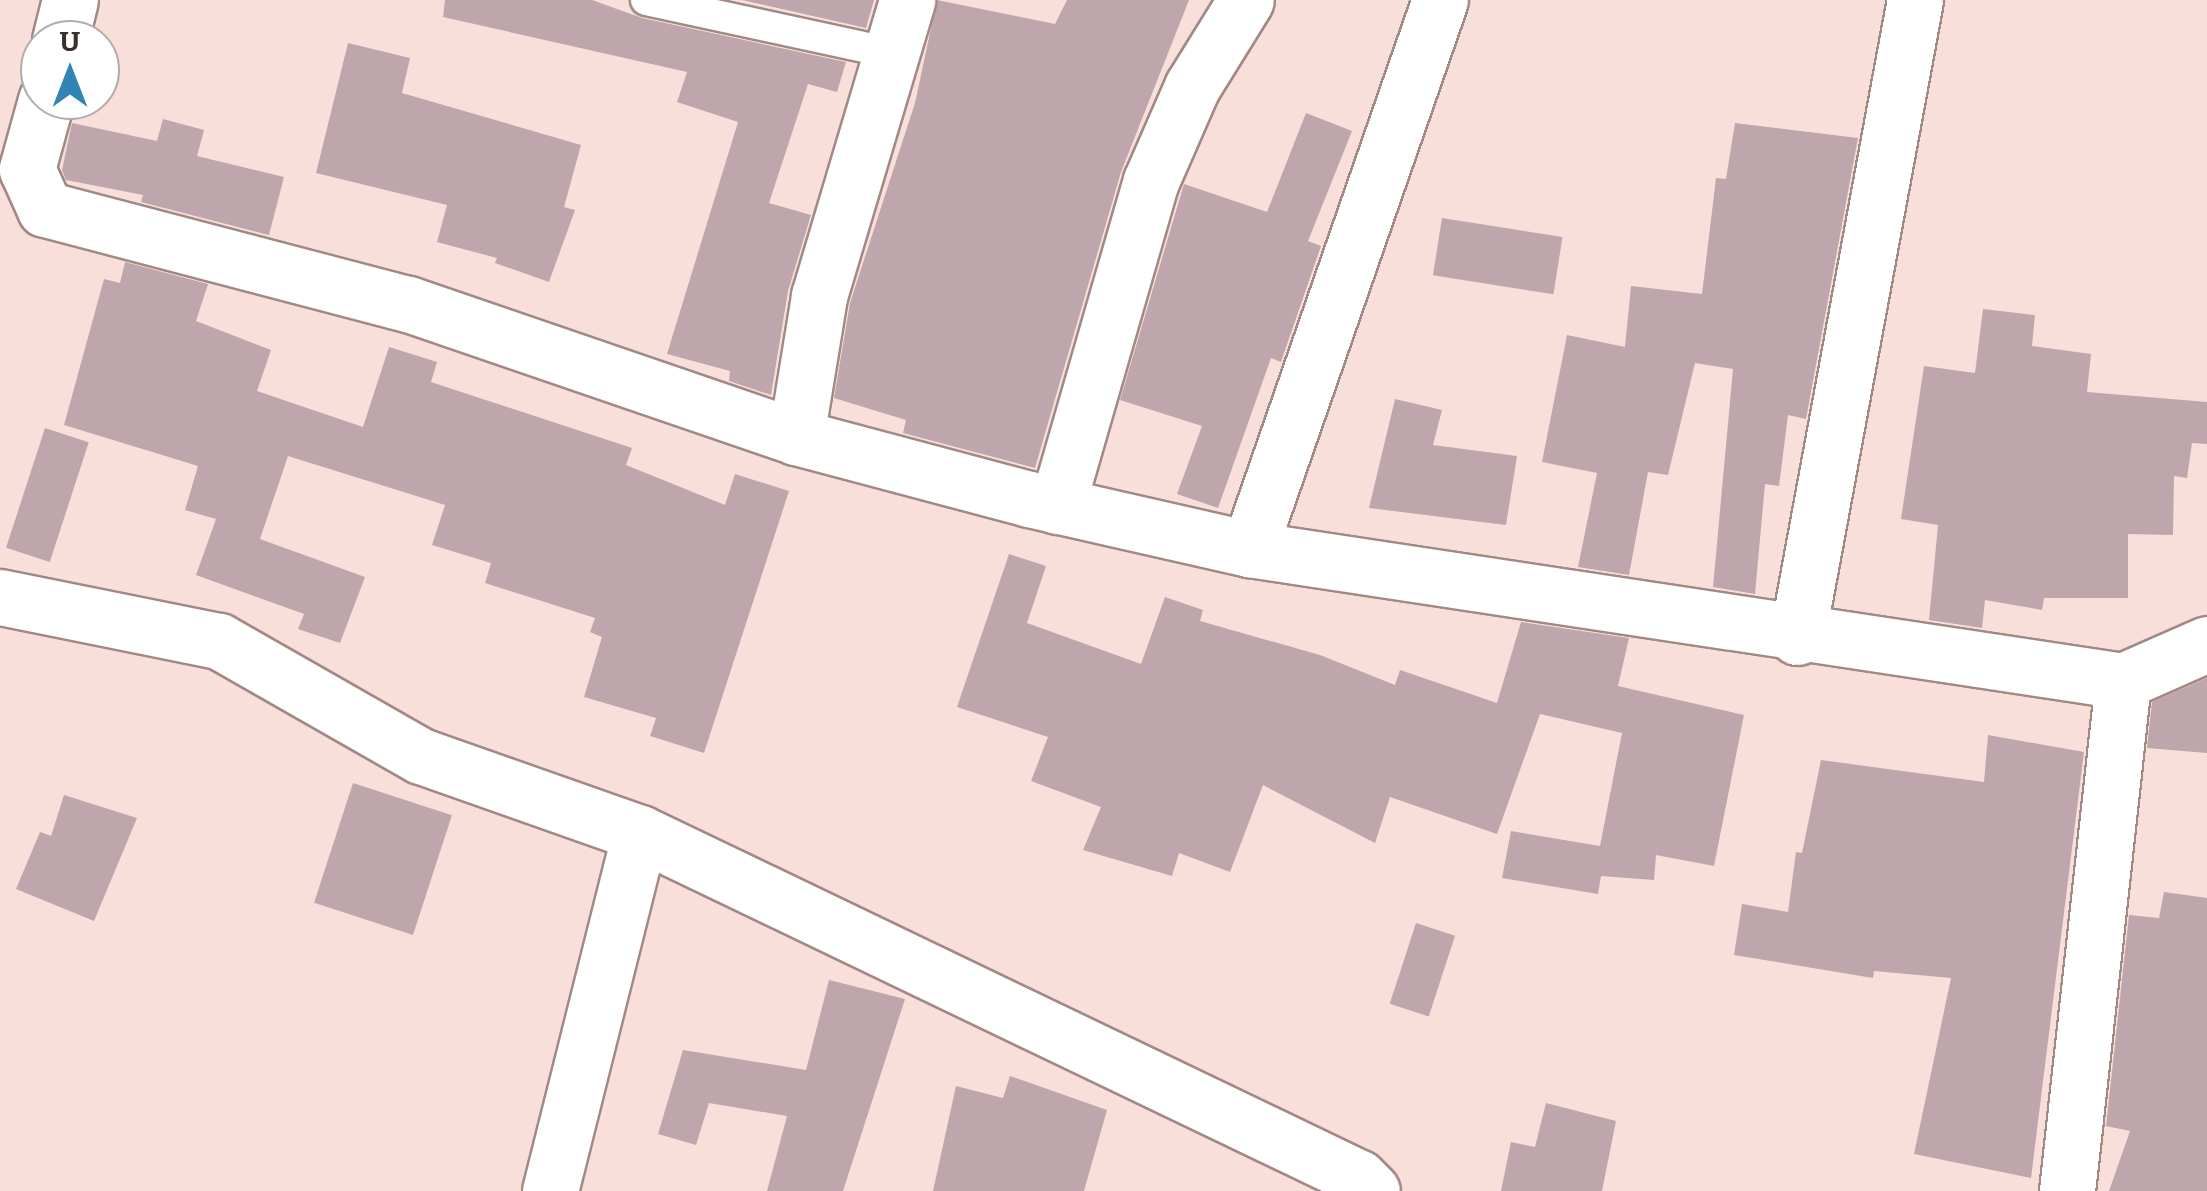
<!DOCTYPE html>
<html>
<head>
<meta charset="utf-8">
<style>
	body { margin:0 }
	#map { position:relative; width:2207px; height:1191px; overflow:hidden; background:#f9dfda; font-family:Bitter,serif }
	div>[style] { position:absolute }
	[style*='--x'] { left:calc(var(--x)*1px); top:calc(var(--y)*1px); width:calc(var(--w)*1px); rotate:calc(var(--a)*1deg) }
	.building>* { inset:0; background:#bfa6ac; transform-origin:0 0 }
	.roads { filter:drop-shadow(2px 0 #a18985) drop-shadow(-2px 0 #a18985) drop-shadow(0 2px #a18985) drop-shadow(0 -2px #a18985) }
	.lane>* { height:30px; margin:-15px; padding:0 15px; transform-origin:15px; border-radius:15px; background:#fff }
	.street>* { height:55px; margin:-27.5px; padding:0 27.5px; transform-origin:27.5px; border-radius:27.5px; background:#fff }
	span { translate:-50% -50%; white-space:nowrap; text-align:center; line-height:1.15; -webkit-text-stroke:8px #fff; paint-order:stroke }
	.north { position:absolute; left:20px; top:20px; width:100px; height:100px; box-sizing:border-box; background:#fff; border:2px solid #b0acab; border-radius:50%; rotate:0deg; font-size:28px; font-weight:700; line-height:40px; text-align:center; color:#392f2d }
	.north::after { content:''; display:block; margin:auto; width:35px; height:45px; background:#3284b5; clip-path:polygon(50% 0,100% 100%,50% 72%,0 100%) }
</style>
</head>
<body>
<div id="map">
	<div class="building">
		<i style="clip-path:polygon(445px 0,592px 0,642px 18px,846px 62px,837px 92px,808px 84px,769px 203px,811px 215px,788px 291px,771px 395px,729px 381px,730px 371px,667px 354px,738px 122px,677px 102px,687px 72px,443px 17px)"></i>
		<i style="clip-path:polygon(742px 0,874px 0,866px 28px)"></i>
		<i style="clip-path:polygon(937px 0,1055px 24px,1067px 0,1189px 0,1121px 172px,1035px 468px,903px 433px,906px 420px,834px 398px,850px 303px,915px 103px)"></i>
		<i style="clip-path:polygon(348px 43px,410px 58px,402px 93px,581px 145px,564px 207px,575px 210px,549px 282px,495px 263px,497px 258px,437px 242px,447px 205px,316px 173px)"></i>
		<i style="clip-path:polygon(1306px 113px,1352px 131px,1308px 241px,1321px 246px,1281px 362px,1271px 358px,1218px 508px,1177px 494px,1202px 426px,1120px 400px,1184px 184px,1267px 212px)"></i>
		<i style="clip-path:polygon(163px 119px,204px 130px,197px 156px,284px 177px,269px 235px,141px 202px,143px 195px,66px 180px,62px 170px,72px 123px,157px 141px)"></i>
		<i style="clip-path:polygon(1735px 123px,1858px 138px,1806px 419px,1788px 415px,1779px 486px,1765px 484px,1755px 594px,1713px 587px,1733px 369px,1695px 363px,1668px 475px,1648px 472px,1629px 575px,1578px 567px,1597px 473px,1542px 462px,1567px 335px,1625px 347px,1631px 286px,1702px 294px,1716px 178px,1726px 179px)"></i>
		<i style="left:1442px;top:218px;width:122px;height:58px;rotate:9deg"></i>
		<i style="clip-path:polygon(125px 262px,208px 284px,196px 321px,271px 350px,257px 391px,363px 427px,389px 347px,437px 362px,431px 382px,632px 448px,626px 465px,725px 505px,735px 474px,789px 491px,704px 753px,650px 736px,656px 718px,584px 697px,602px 637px,590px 632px,595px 618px,485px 583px,491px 563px,432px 545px,445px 505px,288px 456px,260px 539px,365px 577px,340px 643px,298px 629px,304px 614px,196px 575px,216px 519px,185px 510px,198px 466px,64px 425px,104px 279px,120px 283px)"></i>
		<i style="clip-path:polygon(1983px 309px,2035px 315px,2032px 346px,2091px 354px,2087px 392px,2207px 402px,2207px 444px,2192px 443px,2187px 478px,2174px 476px,2173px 535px,2128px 534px,2128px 598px,2044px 598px,2042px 610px,1985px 600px,1982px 628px,1929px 620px,1938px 525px,1901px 519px,1924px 366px,1975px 373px)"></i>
		<i style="clip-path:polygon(1395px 399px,1442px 410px,1433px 445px,1517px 456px,1506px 525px,1369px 508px)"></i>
		<i style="left:45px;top:428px;width:46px;height:126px;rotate:18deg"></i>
		<i style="clip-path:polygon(1009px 554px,1046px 566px,1027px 623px,1141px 664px,1165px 597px,1203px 610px,1200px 621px,1320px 655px,1395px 685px,1400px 670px,1497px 703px,1521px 622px,1629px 638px,1618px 686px,1744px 715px,1714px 866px,1656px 855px,1654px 880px,1601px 876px,1598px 894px,1502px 878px,1511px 831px,1600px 846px,1622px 733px,1540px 714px,1497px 834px,1390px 797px,1375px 843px,1263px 785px,1230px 872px,1179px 853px,1172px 876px,1083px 850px,1101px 807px,1031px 781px,1048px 737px,957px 707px)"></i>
		<i style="clip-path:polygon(2207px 678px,2207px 753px,2147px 748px,2152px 702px)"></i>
		<i style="clip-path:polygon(1988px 735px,2084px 752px,2031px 1178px,1914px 1154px,1951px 978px,1874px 971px,1873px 978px,1734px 955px,1742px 904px,1788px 912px,1796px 852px,1802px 853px,1821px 760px,1984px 782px)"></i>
		<i style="left:353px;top:783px;width:104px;height:126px;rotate:18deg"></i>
		<i style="clip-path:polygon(64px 795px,137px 818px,94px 921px,16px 889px,40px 832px,51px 836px)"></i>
		<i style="clip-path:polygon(2164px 892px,2207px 898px,2207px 1191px,2109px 1191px,2130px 1131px,2106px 1126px,2129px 915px,2159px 918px)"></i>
		<i style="left:1416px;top:923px;width:41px;height:85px;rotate:18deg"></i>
		<i style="clip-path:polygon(829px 980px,905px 999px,843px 1191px,767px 1191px,787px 1116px,709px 1103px,696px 1145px,658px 1134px,683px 1050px,806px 1070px)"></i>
		<i style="clip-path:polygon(1010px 1076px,1107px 1110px,1084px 1191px,933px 1191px,956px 1086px,1003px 1098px)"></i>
		<i style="clip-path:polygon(1546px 1103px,1616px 1121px,1602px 1191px,1501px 1191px,1511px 1142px,1535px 1147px)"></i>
	</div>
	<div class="roads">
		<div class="lane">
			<i style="--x:646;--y:0;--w:252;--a:12.2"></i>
		</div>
		<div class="street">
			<i style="--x:60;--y:40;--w:41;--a:-76"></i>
			<i style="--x:46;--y:100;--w:72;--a:105.4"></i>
			<i style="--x:27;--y:169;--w:44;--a:65.8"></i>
			<i style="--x:45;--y:209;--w:375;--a:14.7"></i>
			<i style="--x:408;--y:304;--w:410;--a:18.9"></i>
			<i style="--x:796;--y:437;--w:241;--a:14.9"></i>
			<i style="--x:1029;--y:499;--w:226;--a:12.8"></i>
			<i style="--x:1249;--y:549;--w:884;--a:8.59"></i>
			<i style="--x:2123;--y:681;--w:92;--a:-23.8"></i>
			<i style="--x:796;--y:437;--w:143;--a:-80.7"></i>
			<i style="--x:819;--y:296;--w:309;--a:-73.4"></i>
			<i style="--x:1057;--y:506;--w:338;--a:-73.9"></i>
			<i style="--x:1151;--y:181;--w:103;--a:-66.4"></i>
			<i style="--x:1192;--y:87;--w:102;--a:-58.2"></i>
			<i style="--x:1249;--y:549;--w:581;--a:-70.82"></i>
			<i style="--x:0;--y:597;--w:223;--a:11.4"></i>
			<i style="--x:219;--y:641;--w:232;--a:29.7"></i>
			<i style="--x:421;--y:756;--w:232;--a:19.4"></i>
			<i style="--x:640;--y:833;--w:797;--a:25.63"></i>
			<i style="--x:1359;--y:1178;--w:18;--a:45"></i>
			<i style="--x:1797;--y:637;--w:648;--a:-79.51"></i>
			<i style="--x:550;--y:1191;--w:369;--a:-75.9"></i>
			<i style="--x:2067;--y:1191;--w:513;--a:-83.73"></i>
		</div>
	</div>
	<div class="north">U</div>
</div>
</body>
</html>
